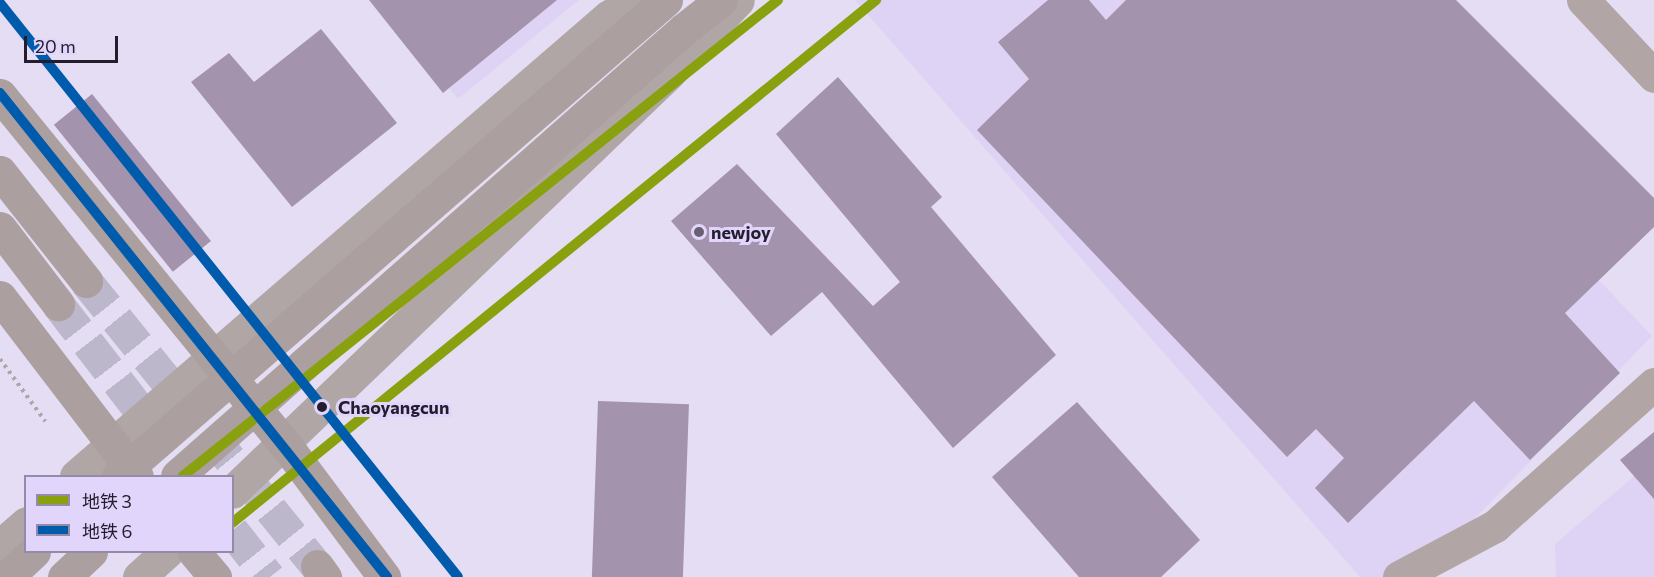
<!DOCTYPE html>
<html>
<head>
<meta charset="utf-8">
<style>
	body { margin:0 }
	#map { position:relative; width:1654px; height:577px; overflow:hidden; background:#e4ddf3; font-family:Commissioner,"Noto Sans SC",sans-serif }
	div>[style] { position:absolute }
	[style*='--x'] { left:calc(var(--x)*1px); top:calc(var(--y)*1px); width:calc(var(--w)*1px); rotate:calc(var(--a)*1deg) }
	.built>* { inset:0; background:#ded3f5 }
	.building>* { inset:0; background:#a393ac; transform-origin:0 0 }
	.primary-tunnel>* { height:33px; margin-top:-16.5px; transform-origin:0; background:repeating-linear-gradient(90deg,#bdb7cc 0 33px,transparent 0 49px) }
	.path>* { height:4px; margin-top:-2px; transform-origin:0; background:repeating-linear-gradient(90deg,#aea6a6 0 3px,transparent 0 7.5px) }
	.minor>* { height:33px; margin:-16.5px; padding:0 16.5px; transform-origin:16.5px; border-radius:16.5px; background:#b1a6a5 }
	.secondary>* { height:33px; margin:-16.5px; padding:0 16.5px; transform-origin:16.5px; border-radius:16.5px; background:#b1a6a6 }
	.primary>* { height:33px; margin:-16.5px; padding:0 16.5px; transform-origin:16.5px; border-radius:16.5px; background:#ab9f9f }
	.primary-bridge>* { height:33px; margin:-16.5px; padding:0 16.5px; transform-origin:16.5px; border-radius:16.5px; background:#ab9f9f }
	.metro-1>* { height:10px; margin:-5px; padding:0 5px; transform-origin:5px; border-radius:5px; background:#89a10e }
	.metro-2>* { height:10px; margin:-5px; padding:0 5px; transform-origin:5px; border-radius:5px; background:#005bac }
	.dots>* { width:16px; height:16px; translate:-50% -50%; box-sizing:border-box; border:3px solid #e1d5fb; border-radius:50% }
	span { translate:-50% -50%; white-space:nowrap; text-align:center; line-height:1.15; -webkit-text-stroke:6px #e1d5fb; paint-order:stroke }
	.poi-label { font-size:18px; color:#231d2e; font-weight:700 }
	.left { translate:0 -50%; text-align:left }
	.stop-label { font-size:18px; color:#231d2e; font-weight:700 }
	.legend { position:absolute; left:24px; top:475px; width:210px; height:78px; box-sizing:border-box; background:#e1d5fb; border:2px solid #958ba9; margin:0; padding:8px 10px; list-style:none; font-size:18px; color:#231d2e }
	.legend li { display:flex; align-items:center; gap:12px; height:30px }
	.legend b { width:30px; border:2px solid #958ba9 }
	.scale { position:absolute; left:24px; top:36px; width:94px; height:27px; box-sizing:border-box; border:3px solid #231d2e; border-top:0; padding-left:8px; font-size:18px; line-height:21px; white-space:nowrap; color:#231d2e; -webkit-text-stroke:4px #e1d5fb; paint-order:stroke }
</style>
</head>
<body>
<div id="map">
	<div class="built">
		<i style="clip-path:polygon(374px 0,579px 0,458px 99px)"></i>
		<i style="clip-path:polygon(855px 0,1333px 0,1652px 336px,1418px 577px,1360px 577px)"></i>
		<i style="clip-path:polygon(1654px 459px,1654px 577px,1556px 577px,1555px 544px)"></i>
	</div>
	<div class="building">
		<i style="clip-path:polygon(369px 0,557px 0,443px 93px)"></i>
		<i style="clip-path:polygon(1048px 0,1089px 0,1106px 20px,1126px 0,1456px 0,1654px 198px,1654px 227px,1565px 313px,1620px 373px,1530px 460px,1474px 401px,1348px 523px,1315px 488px,1344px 458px,1316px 429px,1287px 457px,977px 130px,1029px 79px,998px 42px)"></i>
		<i style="clip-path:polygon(321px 29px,397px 123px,292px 207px,191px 82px,229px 53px,254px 82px)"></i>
		<i style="clip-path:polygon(838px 77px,942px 197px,931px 207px,1056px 355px,953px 448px,822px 292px,771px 336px,671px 221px,737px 164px,873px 306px,900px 282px,776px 134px)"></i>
		<i style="left:92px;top:94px;width:189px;height:49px;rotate:51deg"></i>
		<i style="left:598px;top:401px;width:91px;height:176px;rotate:2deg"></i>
		<i style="clip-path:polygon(1077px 402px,1200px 540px,1161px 577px,1079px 577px,992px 477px)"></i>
		<i style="clip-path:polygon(1654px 432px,1654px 499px,1620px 460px)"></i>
	</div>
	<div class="primary-tunnel">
		<i style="--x:86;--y:281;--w:367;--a:51"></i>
		<i style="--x:58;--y:304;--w:217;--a:52.3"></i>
		<i style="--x:232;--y:530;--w:60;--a:51.8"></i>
	</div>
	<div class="path">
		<i style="--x:0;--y:359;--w:77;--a:54"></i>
	</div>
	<div class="minor">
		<i style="--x:1583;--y:0;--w:104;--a:46.9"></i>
		<i style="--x:1399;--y:577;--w:109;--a:-28"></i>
		<i style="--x:1495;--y:526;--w:213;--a:-41.8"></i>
	</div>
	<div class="secondary">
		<i style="--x:76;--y:476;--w:703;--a:-40.79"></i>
		<i style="--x:608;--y:17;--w:32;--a:-32"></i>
		<i style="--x:232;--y:492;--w:605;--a:-43.8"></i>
		<i style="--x:669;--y:73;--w:100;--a:-46.6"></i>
		<i style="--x:0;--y:546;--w:35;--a:-41"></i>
		<i style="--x:139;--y:577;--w:38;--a:-42"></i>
	</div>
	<div class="primary">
		<i style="--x:683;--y:30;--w:48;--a:-38.3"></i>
		<i style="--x:0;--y:95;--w:451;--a:50.8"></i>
		<i style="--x:285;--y:444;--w:166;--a:53.3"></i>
		<i style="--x:0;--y:172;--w:139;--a:51.7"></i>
		<i style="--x:0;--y:228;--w:96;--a:52.7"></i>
		<i style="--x:0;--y:297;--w:225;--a:52.6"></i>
		<i style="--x:194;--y:552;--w:33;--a:50"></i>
		<i style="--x:317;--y:566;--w:14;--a:54"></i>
		<i style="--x:7;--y:577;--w:37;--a:-43"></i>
		<i style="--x:64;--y:577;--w:37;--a:-43"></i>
	</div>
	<div class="primary-bridge">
		<i style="--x:118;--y:476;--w:726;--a:-40.98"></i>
		<i style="--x:177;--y:476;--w:675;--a:-41.39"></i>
	</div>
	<div class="metro-1">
		<i style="--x:183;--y:476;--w:762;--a:-38.66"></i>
		<i style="--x:232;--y:523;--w:830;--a:-39.08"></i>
	</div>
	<div class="metro-2">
		<i style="--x:0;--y:3;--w:734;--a:51.41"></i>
		<i style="--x:0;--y:93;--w:620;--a:51.35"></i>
	</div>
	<div class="dots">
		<i style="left:699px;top:232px;background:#676073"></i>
		<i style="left:322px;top:407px;background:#231d2e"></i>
	</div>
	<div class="poi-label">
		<span class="left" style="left:711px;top:232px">newjoy</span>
	</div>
	<div class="stop-label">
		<span class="left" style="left:338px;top:407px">Chaoyangcun</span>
	</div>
	<ul class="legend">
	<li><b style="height:8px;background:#89a10e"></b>地铁 3</li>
	<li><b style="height:8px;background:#005bac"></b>地铁 6</li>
	</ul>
	<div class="scale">20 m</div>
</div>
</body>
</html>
